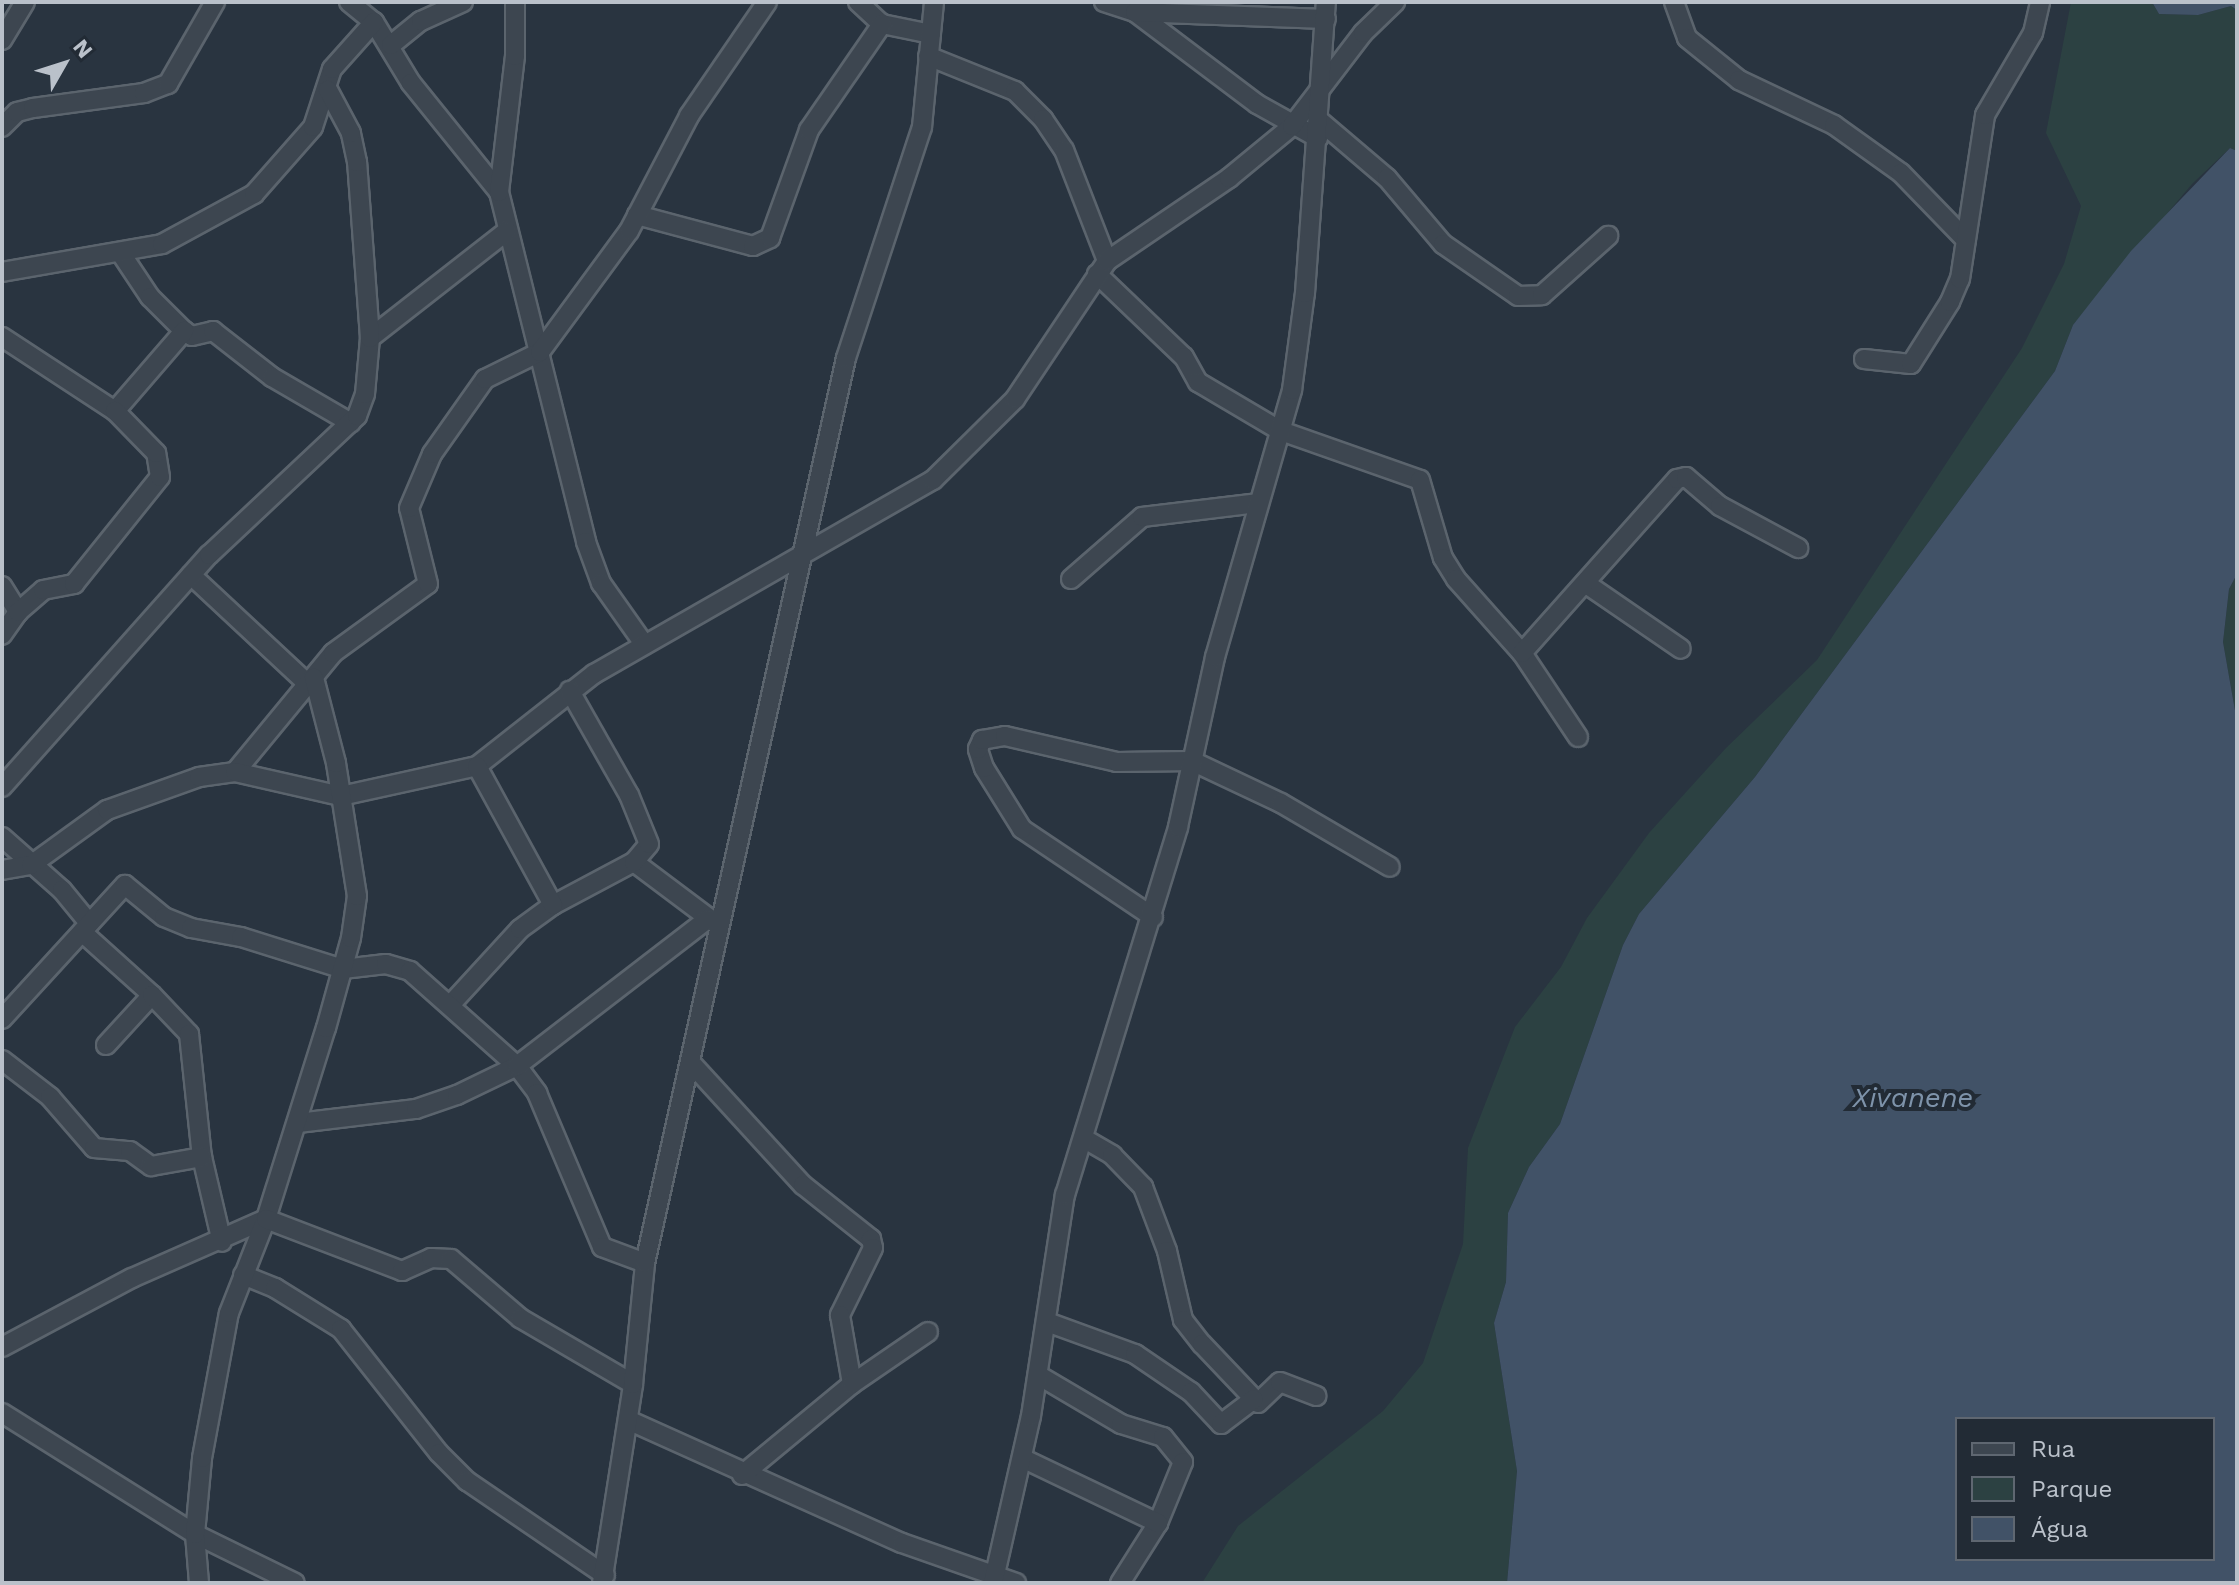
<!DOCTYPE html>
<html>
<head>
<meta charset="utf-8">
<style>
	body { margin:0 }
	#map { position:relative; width:2239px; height:1585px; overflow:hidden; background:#293440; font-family:"Work Sans",sans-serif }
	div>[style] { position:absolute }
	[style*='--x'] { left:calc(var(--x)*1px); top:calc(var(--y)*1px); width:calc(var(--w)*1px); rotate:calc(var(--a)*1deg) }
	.green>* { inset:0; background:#2c4142 }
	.water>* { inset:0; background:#415267 }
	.roads { filter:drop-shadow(2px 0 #5b646d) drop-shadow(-2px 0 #5b646d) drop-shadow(0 2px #5b646d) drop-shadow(0 -2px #5b646d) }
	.minor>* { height:18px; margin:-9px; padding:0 9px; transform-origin:9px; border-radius:9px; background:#3d4650 }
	span { translate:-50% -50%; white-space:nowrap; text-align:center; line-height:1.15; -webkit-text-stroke:8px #222b35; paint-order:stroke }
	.water-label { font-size:28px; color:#7e93aa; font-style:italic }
	.frame { position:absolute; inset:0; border:4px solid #bac1ca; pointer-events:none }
	.legend { position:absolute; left:1955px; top:1417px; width:260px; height:144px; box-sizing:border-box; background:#222b35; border:2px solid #5f6771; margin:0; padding:10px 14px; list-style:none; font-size:24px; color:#bac1ca }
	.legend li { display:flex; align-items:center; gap:16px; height:40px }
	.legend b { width:40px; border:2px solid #5f6771 }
	.north { position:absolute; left:24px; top:24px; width:80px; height:80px; -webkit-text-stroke:6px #222b35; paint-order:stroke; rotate:51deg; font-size:22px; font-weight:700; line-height:32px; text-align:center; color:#bac1ca }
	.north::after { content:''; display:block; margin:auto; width:28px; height:36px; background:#bac1ca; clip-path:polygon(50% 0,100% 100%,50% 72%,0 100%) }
</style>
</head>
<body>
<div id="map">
	<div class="green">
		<i style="clip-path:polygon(2071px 2px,2152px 2px,2159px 14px,2198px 15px,2231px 6px,2237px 10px,2237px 151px,2230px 148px,2192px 184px,2073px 325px,2055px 371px,1755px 777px,1639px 914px,1623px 945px,1560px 1124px,1529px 1167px,1508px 1213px,1506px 1282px,1494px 1323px,1517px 1471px,1507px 1583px,1202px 1583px,1238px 1526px,1383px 1411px,1423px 1363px,1463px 1244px,1468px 1148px,1515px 1027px,1561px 967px,1587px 918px,1649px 833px,1726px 748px,1817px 660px,2022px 348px,2064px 264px,2081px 206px,2046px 133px)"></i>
		<i style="clip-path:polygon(2237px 574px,2237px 722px,2223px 642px,2229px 589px)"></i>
	</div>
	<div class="water">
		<i style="clip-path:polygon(2152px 2px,2237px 2px,2237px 10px,2231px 6px,2198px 15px,2159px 14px)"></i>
		<i style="clip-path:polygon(evenodd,2230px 148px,2237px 151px,2237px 574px,2229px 589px,2223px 642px,2237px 722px,2237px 1583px,1507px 1583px,1517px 1471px,1494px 1323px,1506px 1282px,1508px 1213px,1529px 1167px,1560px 1124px,1623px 945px,1639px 914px,1755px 777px,2055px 371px,2073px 325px,2131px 251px,2230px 148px,1957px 1419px,2213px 1419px,2213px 1559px,1957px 1559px,1957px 1419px)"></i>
	</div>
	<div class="roads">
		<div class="minor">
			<i style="--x:349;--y:2;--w:32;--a:39"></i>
			<i style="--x:374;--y:22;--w:71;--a:58.8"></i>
			<i style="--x:411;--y:83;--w:140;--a:51.1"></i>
			<i style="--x:499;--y:192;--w:361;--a:76"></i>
			<i style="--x:586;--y:542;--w:44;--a:69.9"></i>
			<i style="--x:601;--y:583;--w:75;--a:54.8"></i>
			<i style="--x:858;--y:2;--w:33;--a:43"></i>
			<i style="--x:882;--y:24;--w:50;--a:11.5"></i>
			<i style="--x:1104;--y:2;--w:33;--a:18"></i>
			<i style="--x:1135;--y:12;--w:153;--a:37"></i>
			<i style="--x:1257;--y:104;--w:70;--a:29.1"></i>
			<i style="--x:1674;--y:2;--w:38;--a:70"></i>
			<i style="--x:1687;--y:38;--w:67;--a:38.9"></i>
			<i style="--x:1739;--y:80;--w:105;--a:25.3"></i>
			<i style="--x:1834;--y:125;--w:82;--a:35.6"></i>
			<i style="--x:1901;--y:173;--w:93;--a:45.9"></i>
			<i style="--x:1135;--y:12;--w:191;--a:2.1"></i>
			<i style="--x:2;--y:40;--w:44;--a:-58.8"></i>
			<i style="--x:391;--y:45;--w:38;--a:-39"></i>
			<i style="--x:421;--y:21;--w:46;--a:-24.3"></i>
			<i style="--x:928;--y:56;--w:94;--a:21.9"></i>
			<i style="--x:1015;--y:91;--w:40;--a:45"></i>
			<i style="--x:1043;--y:119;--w:37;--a:56"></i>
			<i style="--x:1064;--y:150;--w:119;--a:68.8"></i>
			<i style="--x:1320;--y:121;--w:88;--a:40.4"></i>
			<i style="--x:1387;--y:178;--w:87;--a:49.7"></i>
			<i style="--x:1443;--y:244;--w:91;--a:34.7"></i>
			<i style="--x:1518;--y:296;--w:24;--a:-2"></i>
			<i style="--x:1542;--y:295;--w:89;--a:-41.8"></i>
			<i style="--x:2;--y:127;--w:21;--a:-45"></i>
			<i style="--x:17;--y:112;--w:16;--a:-14"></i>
			<i style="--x:33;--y:108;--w:112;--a:-7.7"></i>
			<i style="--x:144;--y:93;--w:26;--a:-21"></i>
			<i style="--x:168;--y:84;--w:95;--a:-60.2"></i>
			<i style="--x:499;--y:192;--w:137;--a:-83.3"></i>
			<i style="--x:515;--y:56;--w:54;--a:-90"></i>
			<i style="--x:637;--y:215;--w:120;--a:15"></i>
			<i style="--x:753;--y:246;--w:19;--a:-25"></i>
			<i style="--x:770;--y:238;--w:115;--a:-70.1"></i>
			<i style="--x:809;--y:130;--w:129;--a:-55.4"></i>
			<i style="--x:120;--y:252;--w:54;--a:56.3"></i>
			<i style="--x:150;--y:297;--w:48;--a:45"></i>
			<i style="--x:184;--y:331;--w:9;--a:32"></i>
			<i style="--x:192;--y:336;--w:22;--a:-13"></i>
			<i style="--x:213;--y:331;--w:75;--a:37.9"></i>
			<i style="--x:272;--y:377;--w:91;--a:30.2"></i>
			<i style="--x:2;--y:272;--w:162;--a:-9.9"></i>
			<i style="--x:162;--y:244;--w:105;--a:-28.5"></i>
			<i style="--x:254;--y:194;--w:89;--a:-48.6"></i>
			<i style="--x:313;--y:127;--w:61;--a:-71.9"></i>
			<i style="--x:332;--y:69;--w:63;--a:-48.2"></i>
			<i style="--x:1097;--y:274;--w:120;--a:43.7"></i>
			<i style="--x:1184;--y:357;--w:29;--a:61"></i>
			<i style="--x:1198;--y:382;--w:96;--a:30.6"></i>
			<i style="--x:1281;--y:431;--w:147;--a:19.4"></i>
			<i style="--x:1420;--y:480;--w:81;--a:73.6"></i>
			<i style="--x:1443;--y:558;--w:25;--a:58"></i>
			<i style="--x:1456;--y:579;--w:99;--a:48.3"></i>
			<i style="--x:1522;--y:653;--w:101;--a:56.3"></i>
			<i style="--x:2;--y:337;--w:135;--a:33.2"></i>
			<i style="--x:115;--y:411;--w:106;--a:-49.2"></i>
			<i style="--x:370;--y:338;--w:174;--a:-38"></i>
			<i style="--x:1864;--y:359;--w:47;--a:6.1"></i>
			<i style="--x:1911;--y:364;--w:73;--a:-57.8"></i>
			<i style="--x:1950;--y:302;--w:25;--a:-67"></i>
			<i style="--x:1960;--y:279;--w:166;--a:-81.3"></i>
			<i style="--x:1985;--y:115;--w:95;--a:-59.7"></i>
			<i style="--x:2033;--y:33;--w:32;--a:-77"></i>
			<i style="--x:191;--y:575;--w:160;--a:43"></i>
			<i style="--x:1071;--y:579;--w:94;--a:-41.1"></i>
			<i style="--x:1142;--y:517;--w:116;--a:-6.9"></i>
			<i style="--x:1585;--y:583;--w:116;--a:34.5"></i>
			<i style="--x:2;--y:586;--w:31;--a:58"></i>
			<i style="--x:18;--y:612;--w:28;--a:125"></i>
			<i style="--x:18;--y:612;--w:33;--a:-41"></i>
			<i style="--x:43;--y:590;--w:32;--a:-11"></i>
			<i style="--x:74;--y:584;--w:137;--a:-51.2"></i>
			<i style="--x:160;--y:477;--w:24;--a:-99"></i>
			<i style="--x:156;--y:453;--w:59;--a:-134.3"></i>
			<i style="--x:1522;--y:653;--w:233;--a:-48.3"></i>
			<i style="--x:1677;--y:479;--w:9;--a:-13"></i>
			<i style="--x:1686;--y:477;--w:45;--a:40.5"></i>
			<i style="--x:1720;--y:506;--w:89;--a:28.3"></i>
			<i style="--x:235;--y:772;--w:154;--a:-50.5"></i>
			<i style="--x:333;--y:653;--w:117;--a:-36"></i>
			<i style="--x:428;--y:584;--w:78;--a:-104"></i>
			<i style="--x:409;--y:508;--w:59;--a:-66.9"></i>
			<i style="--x:432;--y:454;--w:92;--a:-54.8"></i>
			<i style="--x:485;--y:379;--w:61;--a:-26.1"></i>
			<i style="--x:540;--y:352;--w:150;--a:-53.7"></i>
			<i style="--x:629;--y:231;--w:130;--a:-62.4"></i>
			<i style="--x:689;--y:116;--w:138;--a:-55.6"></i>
			<i style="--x:2;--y:787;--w:311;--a:-48.3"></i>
			<i style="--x:209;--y:555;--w:203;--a:-43.2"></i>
			<i style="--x:357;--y:416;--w:23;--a:-70"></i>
			<i style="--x:365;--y:394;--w:56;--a:-84.9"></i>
			<i style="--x:370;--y:338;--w:176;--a:-94.2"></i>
			<i style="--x:357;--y:162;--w:30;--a:-102"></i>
			<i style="--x:351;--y:133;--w:49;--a:-118.1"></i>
			<i style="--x:2;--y:837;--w:80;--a:41.5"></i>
			<i style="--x:62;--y:890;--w:43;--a:50.7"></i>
			<i style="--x:634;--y:862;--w:105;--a:36.9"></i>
			<i style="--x:2;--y:870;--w:29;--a:-10"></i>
			<i style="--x:31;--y:865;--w:94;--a:-35.9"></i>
			<i style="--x:107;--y:810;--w:98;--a:-19.7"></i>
			<i style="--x:199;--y:777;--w:36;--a:-8"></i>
			<i style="--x:235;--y:772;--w:109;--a:12.8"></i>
			<i style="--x:341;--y:796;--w:139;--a:-12.4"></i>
			<i style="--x:477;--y:766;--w:149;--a:-38.2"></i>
			<i style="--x:594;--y:674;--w:391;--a:-29.8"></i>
			<i style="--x:933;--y:480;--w:115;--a:-44.6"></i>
			<i style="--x:1015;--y:399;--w:166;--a:-56.3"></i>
			<i style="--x:1107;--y:261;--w:148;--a:-34.2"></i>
			<i style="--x:1229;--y:178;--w:82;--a:-39.5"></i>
			<i style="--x:1292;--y:126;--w:117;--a:-52.6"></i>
			<i style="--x:1363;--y:33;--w:45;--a:-44.1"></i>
			<i style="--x:553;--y:905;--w:92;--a:-28"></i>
			<i style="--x:634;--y:862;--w:23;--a:-50"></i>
			<i style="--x:649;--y:844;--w:53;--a:-112.2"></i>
			<i style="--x:629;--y:795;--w:120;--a:-119.6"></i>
			<i style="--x:1153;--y:917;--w:158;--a:-146.1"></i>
			<i style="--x:1022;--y:829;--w:72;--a:-121.9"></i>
			<i style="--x:984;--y:768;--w:20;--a:-108"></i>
			<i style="--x:978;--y:749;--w:10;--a:-66"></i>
			<i style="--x:982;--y:740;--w:23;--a:-10"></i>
			<i style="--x:1005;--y:736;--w:115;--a:13.1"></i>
			<i style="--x:1117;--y:762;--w:75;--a:-0.8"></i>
			<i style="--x:1192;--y:761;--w:98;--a:25.3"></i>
			<i style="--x:1281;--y:803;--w:126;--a:30.4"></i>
			<i style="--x:82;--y:932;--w:94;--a:42"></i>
			<i style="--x:152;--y:995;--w:68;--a:132.6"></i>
			<i style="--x:152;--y:995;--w:54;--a:46.5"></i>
			<i style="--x:189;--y:1034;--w:124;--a:84"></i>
			<i style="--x:202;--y:1157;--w:87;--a:76.8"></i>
			<i style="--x:452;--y:1003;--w:100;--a:-47.4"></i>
			<i style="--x:520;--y:929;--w:41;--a:-36"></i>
			<i style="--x:553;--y:905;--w:158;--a:-118.7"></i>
			<i style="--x:2;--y:1019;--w:182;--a:-47.5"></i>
			<i style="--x:125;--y:885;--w:50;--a:39.4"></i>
			<i style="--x:164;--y:917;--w:29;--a:22"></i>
			<i style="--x:191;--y:928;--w:51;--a:10.2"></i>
			<i style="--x:241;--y:937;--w:107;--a:17.4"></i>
			<i style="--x:343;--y:969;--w:43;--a:-6.6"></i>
			<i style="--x:386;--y:964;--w:25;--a:16"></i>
			<i style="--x:410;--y:971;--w:143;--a:41.6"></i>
			<i style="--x:517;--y:1066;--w:34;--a:53"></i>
			<i style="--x:537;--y:1093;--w:167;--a:67.1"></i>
			<i style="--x:602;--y:1247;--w:46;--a:20.4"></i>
			<i style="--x:2;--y:1060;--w:61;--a:37.6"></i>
			<i style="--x:50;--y:1097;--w:67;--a:49.2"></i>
			<i style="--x:94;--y:1148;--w:36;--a:5"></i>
			<i style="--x:130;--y:1151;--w:26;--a:36"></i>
			<i style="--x:151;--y:1166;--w:52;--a:-10"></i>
			<i style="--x:692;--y:1064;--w:164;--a:47.5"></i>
			<i style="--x:803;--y:1185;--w:87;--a:38.5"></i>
			<i style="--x:871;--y:1239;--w:9;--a:77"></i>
			<i style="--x:873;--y:1248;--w:75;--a:116.2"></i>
			<i style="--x:840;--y:1315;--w:70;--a:80.1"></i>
			<i style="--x:298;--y:1123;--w:119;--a:-6.8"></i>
			<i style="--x:416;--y:1109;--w:43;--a:-18.9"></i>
			<i style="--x:457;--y:1095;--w:67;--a:-25.8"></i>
			<i style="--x:517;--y:1066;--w:241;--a:-37.6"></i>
			<i style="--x:1083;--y:1138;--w:34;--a:30"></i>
			<i style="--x:1112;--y:1155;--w:45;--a:45.9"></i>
			<i style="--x:1143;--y:1187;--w:68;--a:69.4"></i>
			<i style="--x:1167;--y:1251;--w:71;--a:76.9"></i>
			<i style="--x:1183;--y:1320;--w:31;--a:52"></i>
			<i style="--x:1202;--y:1344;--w:81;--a:46.5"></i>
			<i style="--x:1258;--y:1403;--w:30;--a:-44"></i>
			<i style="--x:1280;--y:1382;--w:39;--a:21"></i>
			<i style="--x:243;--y:1275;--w:35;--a:22"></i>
			<i style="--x:275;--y:1288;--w:78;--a:31.8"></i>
			<i style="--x:341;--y:1329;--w:158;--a:51.7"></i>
			<i style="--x:439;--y:1453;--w:40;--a:45"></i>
			<i style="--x:467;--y:1481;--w:167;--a:34.3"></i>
			<i style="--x:1047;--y:1322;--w:94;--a:20"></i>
			<i style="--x:1135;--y:1354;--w:68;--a:34.2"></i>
			<i style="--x:1191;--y:1392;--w:44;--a:46.8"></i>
			<i style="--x:1221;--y:1424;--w:41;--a:-37.1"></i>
			<i style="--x:2;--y:1347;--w:147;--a:-28"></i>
			<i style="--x:132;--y:1278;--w:146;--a:-23.8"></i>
			<i style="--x:266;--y:1219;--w:200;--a:-72.6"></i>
			<i style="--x:326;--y:1028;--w:93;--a:-74.5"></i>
			<i style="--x:351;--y:938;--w:42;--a:-81.9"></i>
			<i style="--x:357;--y:896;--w:135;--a:-99"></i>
			<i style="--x:336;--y:763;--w:88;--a:-104.5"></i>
			<i style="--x:1038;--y:1375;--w:96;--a:30.6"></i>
			<i style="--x:1121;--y:1424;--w:44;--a:17.2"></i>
			<i style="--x:1163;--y:1437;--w:32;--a:51"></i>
			<i style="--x:1183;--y:1462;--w:66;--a:112.3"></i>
			<i style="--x:1158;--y:1523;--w:71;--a:122.3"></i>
			<i style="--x:2;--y:1413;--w:228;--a:32.1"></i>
			<i style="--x:195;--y:1534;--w:111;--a:26.1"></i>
			<i style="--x:628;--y:1420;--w:300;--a:24.2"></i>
			<i style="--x:902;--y:1543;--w:121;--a:19.3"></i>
			<i style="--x:1022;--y:1458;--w:151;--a:25.5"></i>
			<i style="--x:742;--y:1475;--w:143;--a:-39.6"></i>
			<i style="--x:852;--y:1384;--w:92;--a:-34.4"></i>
			<i style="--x:199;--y:1583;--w:49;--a:-94.7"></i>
			<i style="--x:195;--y:1534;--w:76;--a:-84.7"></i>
			<i style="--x:202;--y:1458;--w:147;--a:-79.5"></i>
			<i style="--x:229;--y:1313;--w:101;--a:-68.5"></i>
			<i style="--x:266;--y:1219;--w:146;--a:20.9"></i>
			<i style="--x:402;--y:1271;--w:32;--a:-24"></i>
			<i style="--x:431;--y:1258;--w:20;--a:3"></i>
			<i style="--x:451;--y:1259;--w:91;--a:40.5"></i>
			<i style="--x:520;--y:1318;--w:131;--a:30.3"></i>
			<i style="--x:602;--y:1583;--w:201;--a:-81.1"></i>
			<i style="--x:633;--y:1384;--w:122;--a:-84.3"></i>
			<i style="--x:645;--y:1263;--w:927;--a:-77.48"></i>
			<i style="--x:846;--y:358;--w:243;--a:-71.8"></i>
			<i style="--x:922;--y:127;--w:126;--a:-84.5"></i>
			<i style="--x:993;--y:1583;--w:171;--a:-77.2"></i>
			<i style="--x:1031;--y:1416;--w:224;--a:-81.3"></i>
			<i style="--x:1065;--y:1195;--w:385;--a:-72.9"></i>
			<i style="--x:1178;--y:827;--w:174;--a:-77.7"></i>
			<i style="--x:1215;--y:657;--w:278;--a:-73.9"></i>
			<i style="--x:1292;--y:390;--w:98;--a:-82.4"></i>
			<i style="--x:1305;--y:293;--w:292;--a:-85.9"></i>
		</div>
	</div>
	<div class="water-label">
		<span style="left:1913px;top:1098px">Xivanene</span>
	</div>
	<div class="frame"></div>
	<ul class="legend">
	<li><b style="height:10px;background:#3d4650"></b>Rua</li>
	<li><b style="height:22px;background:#2c4142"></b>Parque</li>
	<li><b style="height:22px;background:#415267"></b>Água</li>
	</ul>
	<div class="north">N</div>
</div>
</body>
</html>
